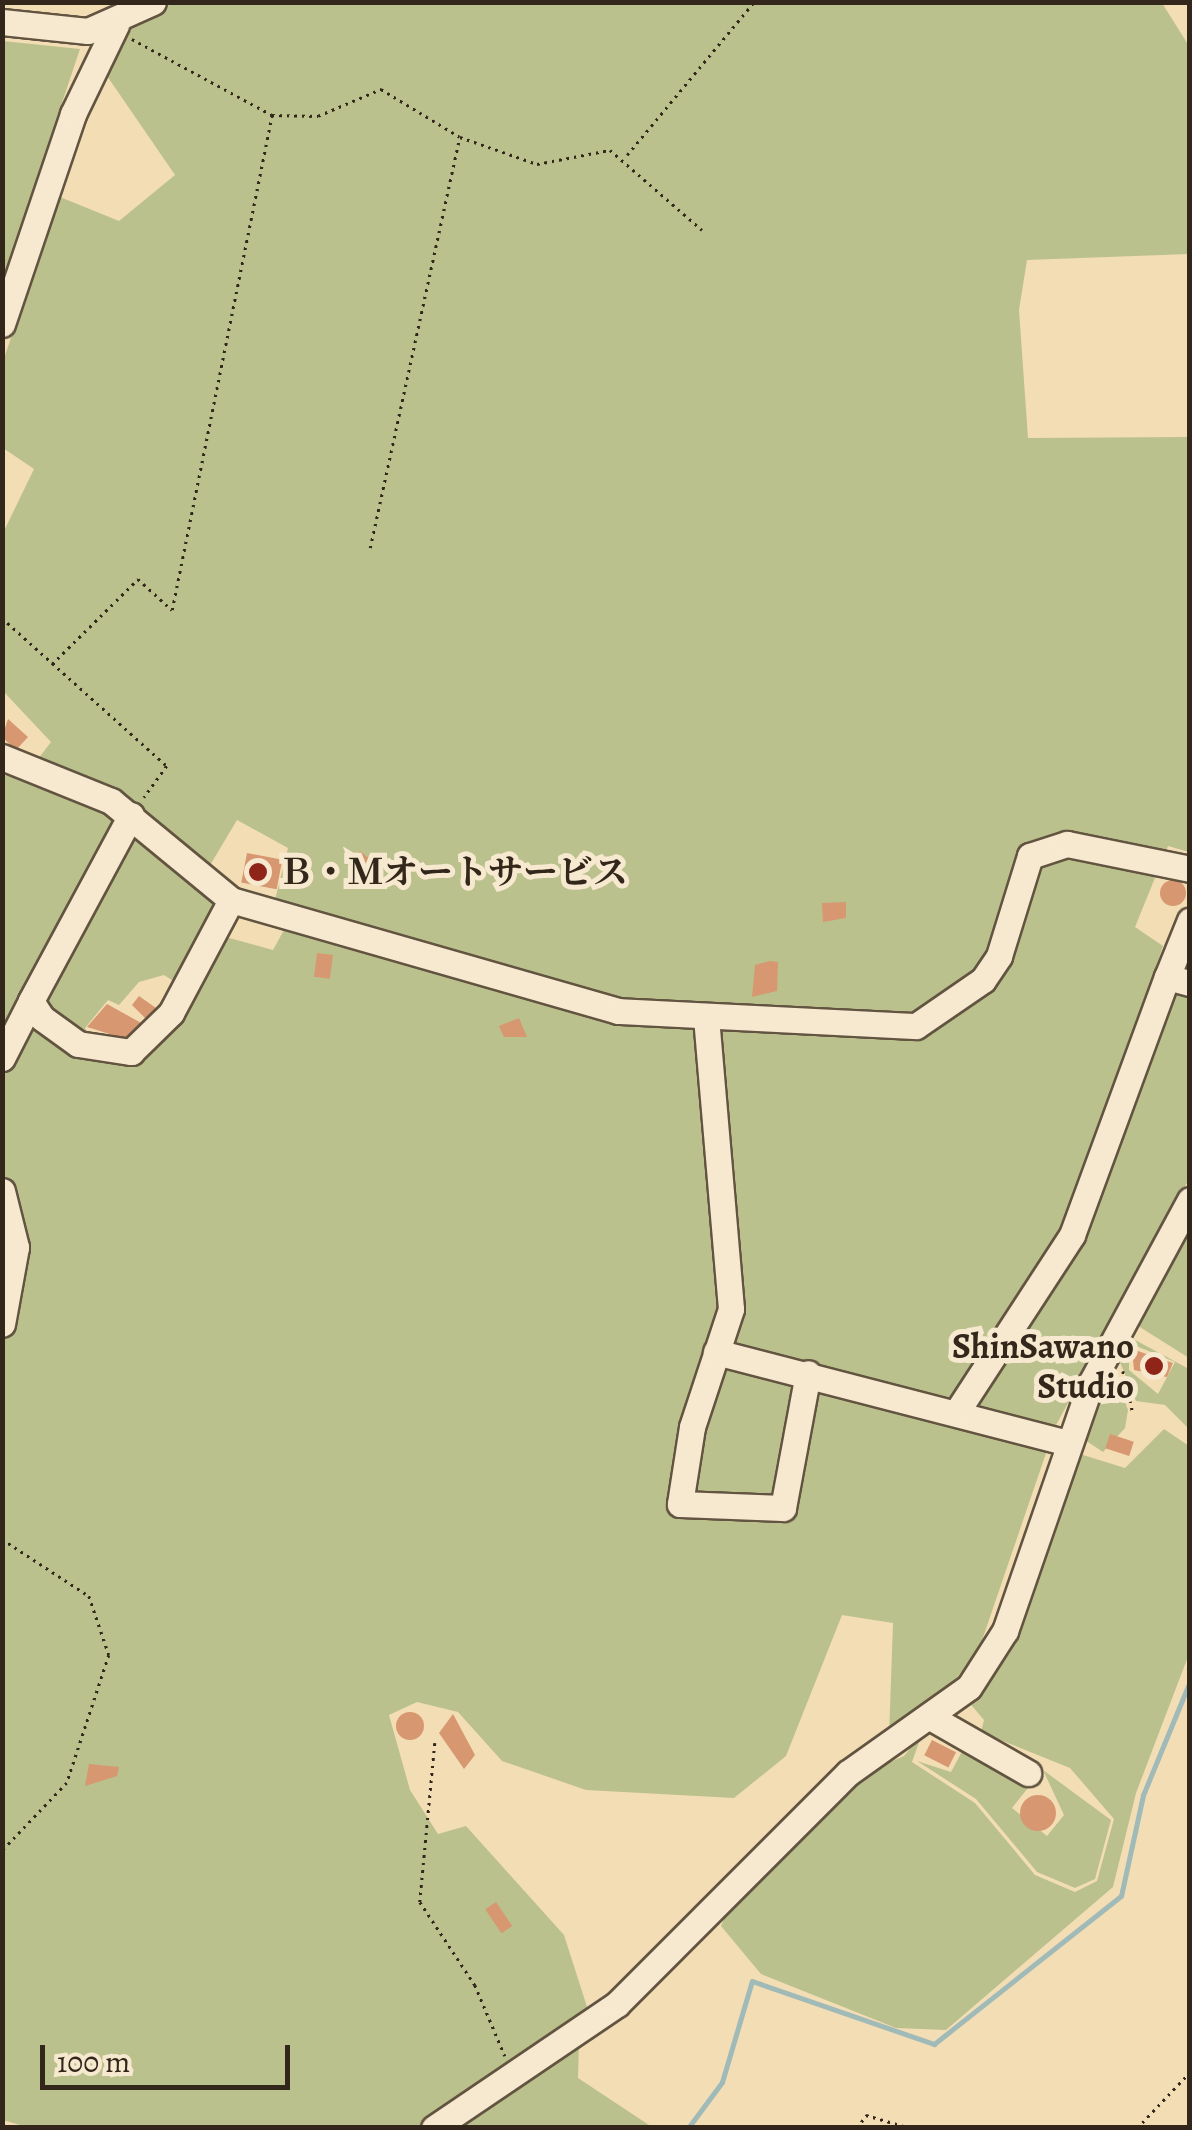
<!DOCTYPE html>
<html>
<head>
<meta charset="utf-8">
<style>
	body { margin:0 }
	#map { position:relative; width:1192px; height:2130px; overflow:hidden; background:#f3ddb5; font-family:Alegreya,"Noto Serif JP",serif }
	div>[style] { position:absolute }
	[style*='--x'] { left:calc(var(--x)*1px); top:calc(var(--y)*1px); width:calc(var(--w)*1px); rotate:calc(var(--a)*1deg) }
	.green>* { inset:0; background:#bbc18d }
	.stream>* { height:5px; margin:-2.5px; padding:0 2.5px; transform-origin:2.5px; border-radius:2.5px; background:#a0bab8 }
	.building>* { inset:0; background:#d79770; transform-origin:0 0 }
	.round { border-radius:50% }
	.path>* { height:2.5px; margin-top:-1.25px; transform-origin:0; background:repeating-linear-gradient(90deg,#32271a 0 2.5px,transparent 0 7.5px) }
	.roads { filter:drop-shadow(2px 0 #625441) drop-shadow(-2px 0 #625441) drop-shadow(0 2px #625441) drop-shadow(0 -2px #625441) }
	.minor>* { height:25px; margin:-12.5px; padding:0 12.5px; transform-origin:12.5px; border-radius:12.5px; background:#f7e9cf }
	.dots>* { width:28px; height:28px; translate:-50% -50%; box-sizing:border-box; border:5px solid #f7e9cf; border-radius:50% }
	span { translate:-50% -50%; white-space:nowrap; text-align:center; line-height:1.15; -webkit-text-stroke:10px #f7e9cf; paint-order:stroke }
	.poi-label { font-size:35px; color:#32271a; font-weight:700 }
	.left { translate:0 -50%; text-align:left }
	.right { translate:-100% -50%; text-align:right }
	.frame { position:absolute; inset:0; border:5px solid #32271a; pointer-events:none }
	.scale { position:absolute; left:40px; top:2045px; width:250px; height:45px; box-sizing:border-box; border:5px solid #32271a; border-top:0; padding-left:12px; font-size:30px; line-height:35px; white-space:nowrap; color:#32271a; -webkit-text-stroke:8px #f7e9cf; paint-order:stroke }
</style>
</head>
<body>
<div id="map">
	<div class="green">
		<i style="clip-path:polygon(evenodd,175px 2px,1162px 3px,1189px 46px,1189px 254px,1027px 260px,1019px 310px,1028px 438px,1189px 437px,1189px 852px,1168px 846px,1135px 927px,1163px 946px,1150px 984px,1189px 995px,1189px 1179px,1055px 1427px,977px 1655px,926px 1712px,889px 1737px,893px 1623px,842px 1615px,786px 1756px,734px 1798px,586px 1790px,502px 1761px,458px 1712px,417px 1702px,389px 1715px,410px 1790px,438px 1834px,466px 1826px,564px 1935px,588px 2010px,426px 2127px,30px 2128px,3px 2120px,2px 775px,23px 779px,51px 742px,3px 691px,3px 533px,34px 469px,3px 448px,3px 361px,60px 197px,119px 221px,175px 175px,105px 73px,127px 27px,175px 2px,237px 820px,288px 848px,274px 904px,290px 919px,273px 950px,218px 935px,131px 1058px,91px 1040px,85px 1028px,108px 1000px,119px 1005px,139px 982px,164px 975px,178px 984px,218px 905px,206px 872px,237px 820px)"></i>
		<i style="clip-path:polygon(3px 41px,80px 49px,3px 279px,2px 41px)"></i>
		<i style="clip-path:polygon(1189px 1216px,1189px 1358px,1135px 1324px)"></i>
		<i style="clip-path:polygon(evenodd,1124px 1334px,1189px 1369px,1189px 1429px,1165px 1405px,1136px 1401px,1115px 1350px,1124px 1334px,1129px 1343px,1175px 1362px,1158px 1394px,1129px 1370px,1129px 1343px)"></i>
		<i style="clip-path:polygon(1110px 1362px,1128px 1410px,1125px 1428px,1103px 1452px,1076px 1434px)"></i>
		<i style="clip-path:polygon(1164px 1429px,1189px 1446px,1189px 1654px,1136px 1793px,1113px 1887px,946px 2030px,896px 2028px,761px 1974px,721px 1926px,730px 1905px,854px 1778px,904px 1756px,922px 1734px,912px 1762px,975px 1803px,1035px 1875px,1075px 1892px,1097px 1881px,1114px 1819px,1070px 1768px,981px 1732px,984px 1720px,967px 1700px,1010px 1653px,1080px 1454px,1125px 1468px)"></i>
		<i style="clip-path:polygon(966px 1744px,1031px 1784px,1012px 1808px,1047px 1836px,1064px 1815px,1043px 1770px,1111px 1820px,1095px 1879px,1075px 1888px,1037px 1872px,976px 1799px,917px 1761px,951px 1772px)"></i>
		<i style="clip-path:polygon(579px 2044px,578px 2078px,652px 2127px,449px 2128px)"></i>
	</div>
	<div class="stream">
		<i style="--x:688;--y:2128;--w:57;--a:-53.5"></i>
		<i style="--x:722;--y:2082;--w:105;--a:-73.5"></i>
		<i style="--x:752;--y:1981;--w:193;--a:19.1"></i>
		<i style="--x:934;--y:2044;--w:238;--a:-38.4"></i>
		<i style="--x:1121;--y:1896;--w:103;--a:-77.7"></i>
		<i style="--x:1143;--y:1795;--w:123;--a:-67.6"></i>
	</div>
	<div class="building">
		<i style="clip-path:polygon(8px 719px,28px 737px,16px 750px,2px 737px)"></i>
		<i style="clip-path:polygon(360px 851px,378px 866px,371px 874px,349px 864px)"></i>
		<i style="left:247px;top:853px;width:36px;height:30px;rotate:11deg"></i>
		<i class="round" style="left:1160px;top:880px;width:26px;height:26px"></i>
		<i style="clip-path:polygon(846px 902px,846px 918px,823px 922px,822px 903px)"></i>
		<i style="left:317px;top:953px;width:16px;height:24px;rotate:7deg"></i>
		<i style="clip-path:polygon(770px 961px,778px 962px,777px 991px,752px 997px,755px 965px)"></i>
		<i style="clip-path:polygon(139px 996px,163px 1013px,154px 1027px,132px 1005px)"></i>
		<i style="clip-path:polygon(107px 1004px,143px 1024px,129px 1040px,87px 1027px)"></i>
		<i style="clip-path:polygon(519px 1018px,527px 1037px,504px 1037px,499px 1026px)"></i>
		<i style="clip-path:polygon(1132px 1349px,1173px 1363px,1167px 1377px,1134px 1370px)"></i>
		<i style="left:1110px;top:1434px;width:25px;height:15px;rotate:18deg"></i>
		<i class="round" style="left:396px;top:1712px;width:28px;height:28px"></i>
		<i style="clip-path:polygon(453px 1714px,475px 1755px,464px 1769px,439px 1733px)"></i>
		<i style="left:932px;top:1740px;width:27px;height:17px;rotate:27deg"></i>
		<i style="clip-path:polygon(89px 1764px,119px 1767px,117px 1776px,85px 1786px)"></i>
		<i class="round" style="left:1020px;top:1795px;width:36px;height:36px"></i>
		<i style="left:496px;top:1902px;width:29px;height:13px;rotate:56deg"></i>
	</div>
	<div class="path">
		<i style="--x:132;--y:39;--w:159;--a:28.5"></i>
		<i style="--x:272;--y:115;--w:46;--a:1.2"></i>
		<i style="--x:318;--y:116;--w:69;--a:-23.2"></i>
		<i style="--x:381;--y:89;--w:92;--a:31.3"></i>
		<i style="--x:460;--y:137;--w:82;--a:19.3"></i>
		<i style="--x:537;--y:164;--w:74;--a:-10.9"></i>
		<i style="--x:610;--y:150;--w:122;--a:41"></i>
		<i style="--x:627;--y:155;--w:199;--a:-50.3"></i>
		<i style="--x:370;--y:548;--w:419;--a:-77.7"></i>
		<i style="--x:2;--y:618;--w:222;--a:41.9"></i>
		<i style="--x:167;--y:766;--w:39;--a:126"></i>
		<i style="--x:52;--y:664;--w:121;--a:-44.7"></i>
		<i style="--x:138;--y:579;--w:46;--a:42.4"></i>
		<i style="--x:172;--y:610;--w:505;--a:-78.58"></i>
		<i style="--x:1123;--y:1371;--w:43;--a:76.6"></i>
		<i style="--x:2;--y:1539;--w:104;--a:33.2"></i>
		<i style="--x:89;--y:1596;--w:62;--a:71.3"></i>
		<i style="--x:109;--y:1655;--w:135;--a:108.2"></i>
		<i style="--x:67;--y:1783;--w:94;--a:133.7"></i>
		<i style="--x:435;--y:1743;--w:160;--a:95.4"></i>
		<i style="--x:420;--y:1902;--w:100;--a:56.5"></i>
		<i style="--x:475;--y:1985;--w:77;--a:67.1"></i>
		<i style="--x:857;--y:2128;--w:16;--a:-55"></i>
		<i style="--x:866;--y:2115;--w:46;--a:16.5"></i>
		<i style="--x:1137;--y:2128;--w:77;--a:-46.6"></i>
	</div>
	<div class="roads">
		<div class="minor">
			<i style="--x:2;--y:22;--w:86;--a:6"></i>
			<i style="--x:88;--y:31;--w:71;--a:-24"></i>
			<i style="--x:2;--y:324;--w:222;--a:-71.3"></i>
			<i style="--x:73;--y:114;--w:99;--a:-64.2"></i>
			<i style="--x:2;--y:757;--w:118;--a:22"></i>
			<i style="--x:111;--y:801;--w:156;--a:39.5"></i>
			<i style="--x:231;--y:900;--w:403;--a:16"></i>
			<i style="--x:618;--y:1011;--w:298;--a:2.9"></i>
			<i style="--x:916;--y:1026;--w:81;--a:-34.5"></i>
			<i style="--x:983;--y:980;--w:29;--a:-56"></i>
			<i style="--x:999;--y:956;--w:105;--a:-72.8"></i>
			<i style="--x:1030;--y:856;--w:39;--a:-18"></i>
			<i style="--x:1067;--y:844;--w:126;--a:11.5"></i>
			<i style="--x:131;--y:815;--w:211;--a:118.3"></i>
			<i style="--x:31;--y:1001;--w:20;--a:57"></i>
			<i style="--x:42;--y:1018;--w:44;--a:35.8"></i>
			<i style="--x:78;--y:1044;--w:54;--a:8.6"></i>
			<i style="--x:131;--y:1052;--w:56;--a:-44.3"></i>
			<i style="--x:171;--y:1013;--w:128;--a:-62"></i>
			<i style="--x:1167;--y:977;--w:61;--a:-68"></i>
			<i style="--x:706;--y:1017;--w:293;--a:85.1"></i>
			<i style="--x:731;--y:1309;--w:124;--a:108.3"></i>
			<i style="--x:692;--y:1427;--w:78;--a:98.9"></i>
			<i style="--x:680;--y:1504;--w:103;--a:2.2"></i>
			<i style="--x:783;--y:1508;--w:137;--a:-79.5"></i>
			<i style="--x:2;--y:1058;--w:64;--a:-63"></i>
			<i style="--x:2;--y:1191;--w:58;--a:76"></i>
			<i style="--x:16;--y:1247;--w:78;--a:100.3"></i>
			<i style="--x:716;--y:1352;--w:363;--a:14.5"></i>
			<i style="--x:958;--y:1410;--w:209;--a:-56.9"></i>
			<i style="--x:1072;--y:1235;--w:275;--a:-69.8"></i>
			<i style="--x:1167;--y:977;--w:24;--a:15"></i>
			<i style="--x:932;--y:1718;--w:111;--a:29.8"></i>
			<i style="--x:434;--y:2128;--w:221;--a:-34.1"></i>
			<i style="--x:617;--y:2004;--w:327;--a:-45"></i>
			<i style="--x:848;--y:1773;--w:148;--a:-35.4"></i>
			<i style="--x:969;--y:1687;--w:67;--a:-57.3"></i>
			<i style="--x:1005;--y:1631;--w:262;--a:-70.9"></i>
			<i style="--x:1091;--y:1383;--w:208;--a:-61.6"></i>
		</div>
	</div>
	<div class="dots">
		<i style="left:258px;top:872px;background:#8f2418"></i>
		<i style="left:1154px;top:1366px;background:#8f2418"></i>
	</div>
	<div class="poi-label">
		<span class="left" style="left:278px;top:872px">Ｂ・Ｍオートサービス</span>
		<span class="right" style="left:1134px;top:1366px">ShinSawano<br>Studio</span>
	</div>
	<div class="frame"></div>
	<div class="scale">100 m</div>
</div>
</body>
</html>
